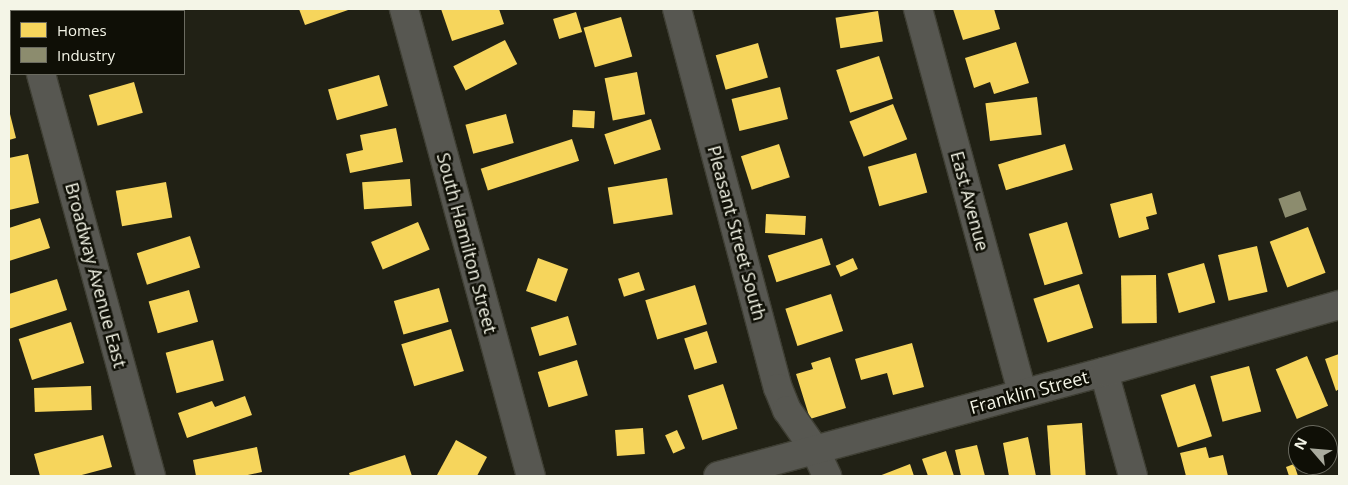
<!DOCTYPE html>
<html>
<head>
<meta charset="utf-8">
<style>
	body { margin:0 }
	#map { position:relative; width:1348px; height:485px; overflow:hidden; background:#212115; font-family:"Open Sans",sans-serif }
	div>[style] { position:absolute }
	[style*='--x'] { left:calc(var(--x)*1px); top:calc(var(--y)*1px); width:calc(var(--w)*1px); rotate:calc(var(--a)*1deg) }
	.homes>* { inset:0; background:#f6d55c; transform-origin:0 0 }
	.industry>* { inset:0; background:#8c8c6e; transform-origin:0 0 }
	.roads { filter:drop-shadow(1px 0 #3e3e33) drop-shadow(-1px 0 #3e3e33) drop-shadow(0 1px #3e3e33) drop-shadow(0 -1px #3e3e33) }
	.minor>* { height:28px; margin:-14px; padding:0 14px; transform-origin:14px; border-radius:14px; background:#575751 }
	span { translate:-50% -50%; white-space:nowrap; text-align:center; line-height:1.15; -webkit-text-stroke:5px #0f0f06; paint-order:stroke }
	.street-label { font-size:18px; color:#f4f5e7 }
	.frame { position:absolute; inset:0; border:10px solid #f4f5e7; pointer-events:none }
	.legend { position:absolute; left:10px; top:10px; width:175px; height:65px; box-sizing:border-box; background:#0f0f06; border:1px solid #6b6b60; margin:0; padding:6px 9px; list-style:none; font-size:15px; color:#f4f5e7 }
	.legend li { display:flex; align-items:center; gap:10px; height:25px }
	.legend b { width:25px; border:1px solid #6b6b60 }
	.north { position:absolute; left:1288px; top:425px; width:50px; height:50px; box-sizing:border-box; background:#0f0f06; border:1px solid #6b6b60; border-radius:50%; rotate:297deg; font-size:14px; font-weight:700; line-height:20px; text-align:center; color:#f4f5e7 }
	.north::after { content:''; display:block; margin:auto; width:18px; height:22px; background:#aaab9e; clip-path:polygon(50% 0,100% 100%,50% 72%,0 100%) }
</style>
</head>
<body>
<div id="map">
	<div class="homes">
		<i style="clip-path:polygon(70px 9px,98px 9px,71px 11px)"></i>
		<i style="clip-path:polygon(299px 9px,351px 9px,305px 25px)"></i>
		<i style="clip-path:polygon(441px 9px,499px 9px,504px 24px,452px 41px)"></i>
		<i style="clip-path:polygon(953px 9px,994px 9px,1000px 29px,963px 40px)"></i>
		<i style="left:878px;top:11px;width:31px;height:43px;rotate:81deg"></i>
		<i style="left:576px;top:12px;width:21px;height:24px;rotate:73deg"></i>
		<i style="left:621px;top:17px;width:41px;height:39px;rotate:74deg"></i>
		<i style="left:505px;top:40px;width:27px;height:58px;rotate:63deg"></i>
		<i style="clip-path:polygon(1016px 42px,1029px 83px,994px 94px,990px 82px,974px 88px,965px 58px)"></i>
		<i style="left:758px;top:43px;width:36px;height:44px;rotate:74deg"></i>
		<i style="left:879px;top:56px;width:45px;height:45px;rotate:72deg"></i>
		<i style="left:637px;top:72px;width:43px;height:33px;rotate:79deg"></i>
		<i style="left:379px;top:75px;width:32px;height:53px;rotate:74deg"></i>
		<i style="left:134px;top:82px;width:32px;height:47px;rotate:74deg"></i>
		<i style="left:780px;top:87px;width:33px;height:50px;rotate:76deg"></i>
		<i style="left:1037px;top:97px;width:38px;height:52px;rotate:83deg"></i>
		<i style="left:893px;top:104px;width:38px;height:47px;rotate:68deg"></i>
		<i style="clip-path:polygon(9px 110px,16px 138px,9px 140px)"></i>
		<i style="left:573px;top:110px;width:22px;height:17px;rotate:3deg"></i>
		<i style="left:506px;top:114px;width:30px;height:42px;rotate:75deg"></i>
		<i style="left:651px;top:119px;width:32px;height:49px;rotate:72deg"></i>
		<i style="clip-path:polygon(396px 128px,403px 162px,350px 173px,346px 154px,363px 150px,360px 135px)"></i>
		<i style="left:572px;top:139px;width:23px;height:96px;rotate:72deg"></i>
		<i style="left:779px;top:144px;width:35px;height:40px;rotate:72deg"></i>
		<i style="left:1065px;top:144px;width:27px;height:70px;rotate:73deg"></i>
		<i style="left:916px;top:153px;width:41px;height:50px;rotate:74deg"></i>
		<i style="clip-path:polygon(28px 154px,39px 203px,9px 210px,9px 158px)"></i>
		<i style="left:667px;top:178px;width:37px;height:60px;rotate:81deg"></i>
		<i style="left:410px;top:179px;width:27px;height:48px;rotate:86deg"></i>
		<i style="left:166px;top:182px;width:36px;height:51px;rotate:80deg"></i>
		<i style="clip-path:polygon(1152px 193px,1157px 214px,1146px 217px,1149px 229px,1119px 238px,1110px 204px)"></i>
		<i style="left:766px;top:214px;width:40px;height:19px;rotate:3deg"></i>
		<i style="clip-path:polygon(40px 218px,50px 248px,9px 261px,9px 228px)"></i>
		<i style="left:418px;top:222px;width:30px;height:51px;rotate:67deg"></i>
		<i style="left:1067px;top:222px;width:54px;height:40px;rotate:73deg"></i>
		<i style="left:1308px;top:227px;width:49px;height:41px;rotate:69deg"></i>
		<i style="left:190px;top:236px;width:33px;height:56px;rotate:72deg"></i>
		<i style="left:822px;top:238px;width:28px;height:57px;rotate:72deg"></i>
		<i style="left:1257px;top:246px;width:47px;height:40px;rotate:77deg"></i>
		<i style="left:538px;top:258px;width:32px;height:35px;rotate:20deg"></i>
		<i style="left:853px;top:258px;width:12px;height:19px;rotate:66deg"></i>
		<i style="left:1204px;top:263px;width:41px;height:38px;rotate:74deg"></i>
		<i style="left:639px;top:272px;width:19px;height:22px;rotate:72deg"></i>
		<i style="left:1156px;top:275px;width:48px;height:35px;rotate:89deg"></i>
		<i style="clip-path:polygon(57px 279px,67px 310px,9px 329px,9px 294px)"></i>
		<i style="left:1079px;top:284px;width:46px;height:48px;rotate:72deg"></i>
		<i style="left:695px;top:285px;width:41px;height:52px;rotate:73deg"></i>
		<i style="left:439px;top:288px;width:35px;height:47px;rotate:74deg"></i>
		<i style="left:189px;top:290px;width:33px;height:42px;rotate:74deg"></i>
		<i style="left:831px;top:294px;width:39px;height:48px;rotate:72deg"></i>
		<i style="left:568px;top:316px;width:30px;height:39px;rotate:73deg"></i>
		<i style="left:71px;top:322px;width:43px;height:55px;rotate:72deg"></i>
		<i style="left:451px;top:329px;width:44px;height:52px;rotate:73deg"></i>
		<i style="left:707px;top:331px;width:33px;height:24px;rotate:72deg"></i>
		<i style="left:213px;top:340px;width:42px;height:49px;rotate:75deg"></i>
		<i style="clip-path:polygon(912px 343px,924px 387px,893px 395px,887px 373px,861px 380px,855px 359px)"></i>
		<i style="clip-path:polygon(1339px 354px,1339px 389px,1336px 391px,1325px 359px)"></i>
		<i style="left:1307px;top:356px;width:54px;height:34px;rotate:67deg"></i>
		<i style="clip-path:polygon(830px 357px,846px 408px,810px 419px,796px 374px,813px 369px,811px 363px)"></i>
		<i style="left:577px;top:360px;width:37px;height:41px;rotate:73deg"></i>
		<i style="left:1249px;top:366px;width:47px;height:40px;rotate:75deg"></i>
		<i style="left:723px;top:384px;width:47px;height:37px;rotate:72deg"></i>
		<i style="left:1195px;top:384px;width:55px;height:36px;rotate:72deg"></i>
		<i style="left:91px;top:386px;width:24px;height:57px;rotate:88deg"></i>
		<i style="clip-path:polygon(245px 396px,252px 415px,187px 438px,178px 413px,212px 401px,215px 407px)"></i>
		<i style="left:1082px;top:423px;width:53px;height:35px;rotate:86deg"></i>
		<i style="left:643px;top:428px;width:26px;height:28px;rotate:86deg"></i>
		<i style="left:677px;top:430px;width:20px;height:13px;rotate:66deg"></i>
		<i style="clip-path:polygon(103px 435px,112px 467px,78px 476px,40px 476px,34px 454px)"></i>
		<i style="clip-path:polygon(1028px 437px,1036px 476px,1009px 476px,1003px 443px)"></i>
		<i style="clip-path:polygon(456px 440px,487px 457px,477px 476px,437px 475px)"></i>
		<i style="clip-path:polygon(977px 445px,985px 476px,961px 476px,955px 450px)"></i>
		<i style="clip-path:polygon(257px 447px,262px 472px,243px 476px,196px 476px,193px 460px)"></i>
		<i style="clip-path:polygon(1206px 447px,1209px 458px,1223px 455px,1228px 476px,1186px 476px,1180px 453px)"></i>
		<i style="clip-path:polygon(946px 451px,954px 476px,928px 476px,922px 459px)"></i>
		<i style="clip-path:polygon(405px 455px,412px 476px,350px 476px,349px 473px)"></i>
		<i style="clip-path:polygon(910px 464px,914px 476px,879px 476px)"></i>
		<i style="clip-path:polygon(1294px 464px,1298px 476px,1289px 476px,1286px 467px)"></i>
	</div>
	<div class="industry">
		<i style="left:1300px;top:191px;width:20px;height:23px;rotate:70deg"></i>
	</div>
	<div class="roads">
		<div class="minor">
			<i style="--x:23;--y:9;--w:2;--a:63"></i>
			<i style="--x:404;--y:9;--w:484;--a:74.8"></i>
			<i style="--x:677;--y:9;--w:392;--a:75.1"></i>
			<i style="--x:778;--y:388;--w:24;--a:68"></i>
			<i style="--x:787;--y:410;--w:49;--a:55"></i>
			<i style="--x:815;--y:450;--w:29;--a:65"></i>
			<i style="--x:918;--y:9;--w:398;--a:74.8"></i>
			<i style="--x:41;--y:74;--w:417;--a:74.7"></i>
			<i style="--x:1104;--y:372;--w:108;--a:74.4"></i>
			<i style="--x:718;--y:476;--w:400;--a:-15.1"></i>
			<i style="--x:1104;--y:372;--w:244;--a:-15.9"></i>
		</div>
	</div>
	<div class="street-label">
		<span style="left:970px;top:201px;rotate:75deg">East Avenue</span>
		<span style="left:737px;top:233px;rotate:75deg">Pleasant Street South</span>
		<span style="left:467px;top:243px;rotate:75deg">South Hamilton Street</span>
		<span style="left:96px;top:275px;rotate:75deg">Broadway Avenue East</span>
		<span style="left:1029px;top:392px;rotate:-15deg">Franklin Street</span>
	</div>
	<div class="frame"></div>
	<ul class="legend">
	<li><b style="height:14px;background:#f6d55c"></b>Homes</li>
	<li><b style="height:14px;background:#8c8c6e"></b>Industry</li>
	</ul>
	<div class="north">N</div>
</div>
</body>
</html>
